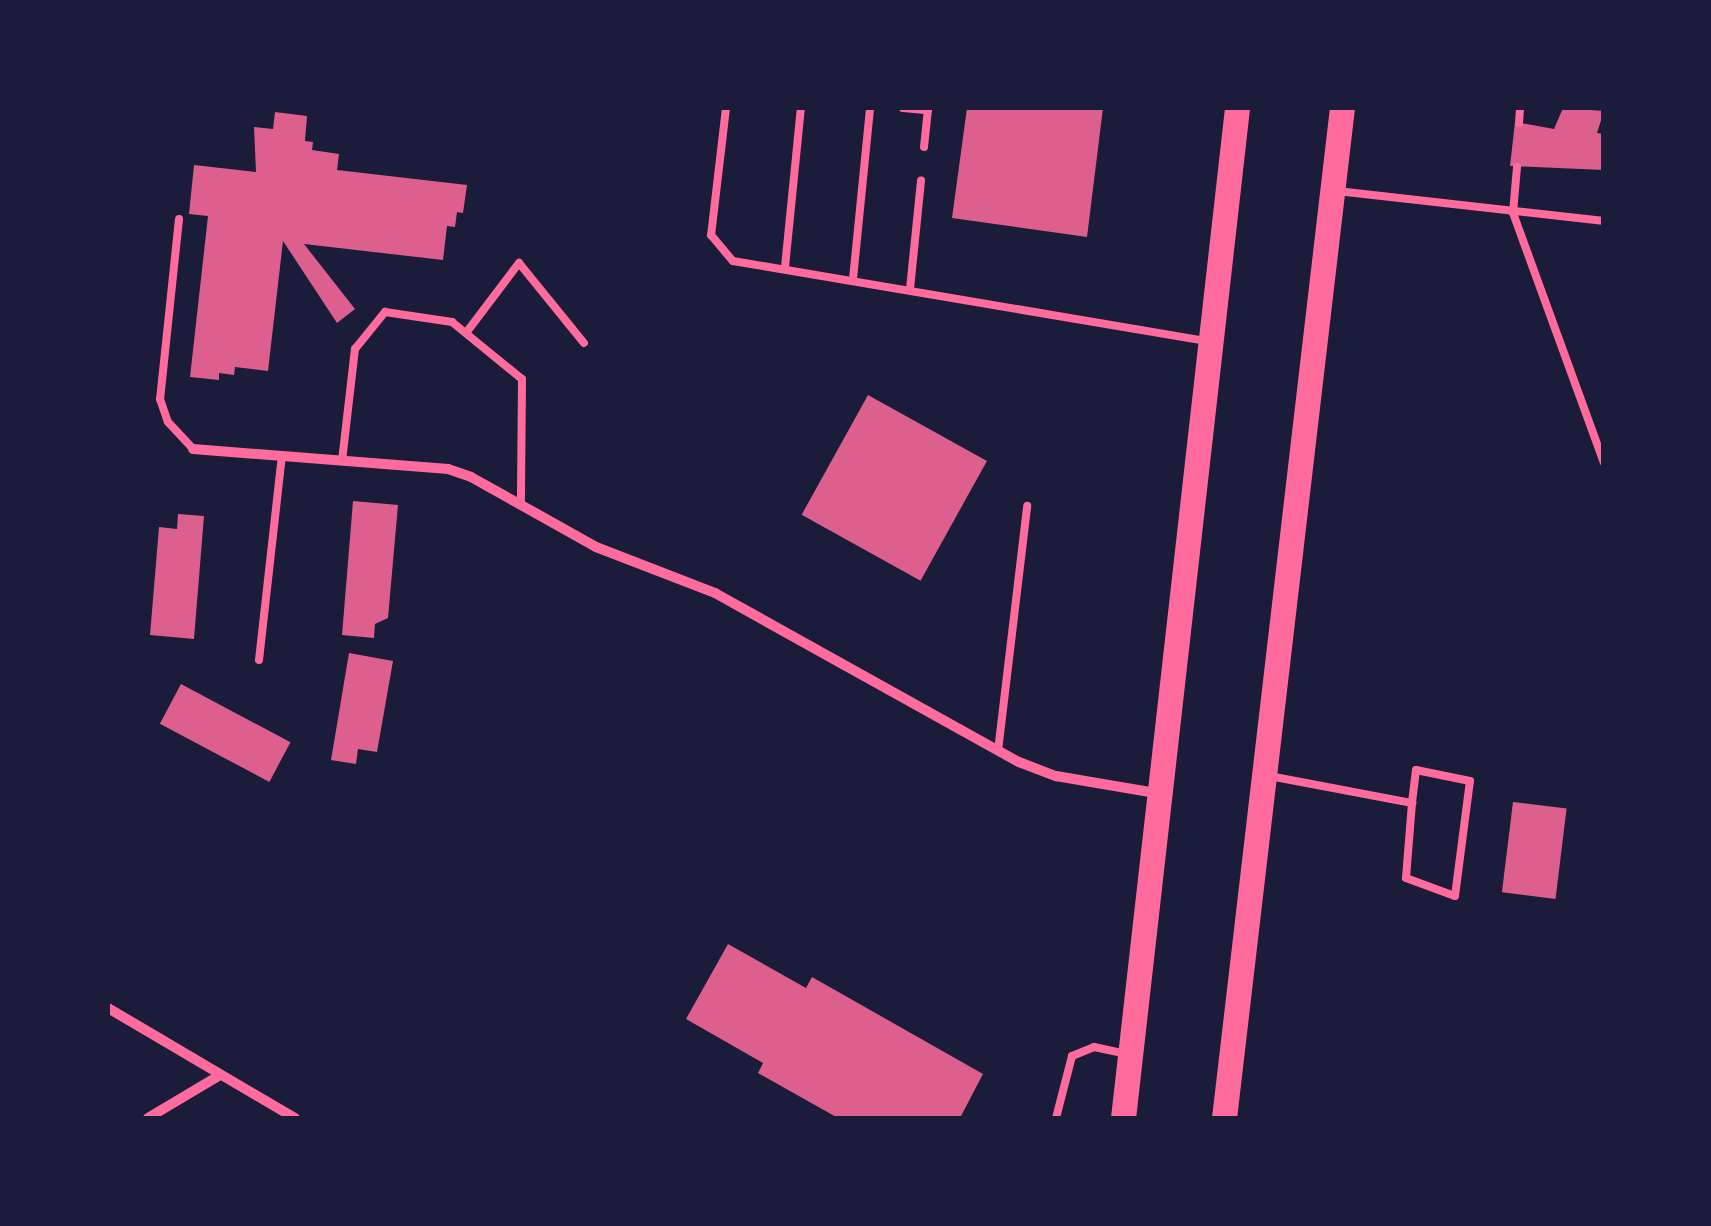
<!DOCTYPE html>
<html>
<head>
<meta charset="utf-8">
<style>
	body { margin:0 }
	#map { position:relative; width:1711px; height:1226px; overflow:hidden; background:#1b1b3a; font-family:Commissioner,sans-serif }
	div>[style] { position:absolute }
	[style*='--x'] { left:calc(var(--x)*1px); top:calc(var(--y)*1px); width:calc(var(--w)*1px); rotate:calc(var(--a)*1deg) }
	.building>* { inset:0; background:#dd5f8e; transform-origin:0 0 }
	.service>* { height:8px; margin:-4px; padding:0 4px; transform-origin:4px; border-radius:4px; background:#ff6b9d }
	.minor>* { height:10px; margin:-5px; padding:0 5px; transform-origin:5px; border-radius:5px; background:#ff6b9d }
	.primary>* { height:25px; margin:-12.5px; padding:0 12.5px; transform-origin:12.5px; border-radius:12.5px; background:#ff6b9d }
	span { translate:-50% -50%; white-space:nowrap; text-align:center; line-height:1.15; -webkit-text-stroke:10px #1b1b3a; paint-order:stroke }
	.frame { position:absolute; inset:0; border:110px solid #1b1b3a; pointer-events:none }
</style>
</head>
<body>
<div id="map">
	<div class="building">
		<i style="clip-path:polygon(967px 108px,1103px 108px,1087px 237px,952px 218px)"></i>
		<i style="clip-path:polygon(1563px 108px,1604px 111px,1597px 133px,1604px 134px,1604px 170px,1510px 166px,1515px 122px,1554px 129px)"></i>
		<i style="clip-path:polygon(275px 112px,307px 116px,305px 141px,313px 142px,312px 150px,339px 154px,337px 170px,467px 185px,463px 213px,457px 212px,455px 227px,447px 226px,443px 260px,304px 244px,355px 309px,337px 323px,283px 241px,268px 371px,235px 367px,234px 375px,219px 373px,219px 380px,190px 377px,208px 216px,189px 214px,194px 165px,256px 172px,254px 127px,273px 129px)"></i>
		<i style="left:868px;top:395px;width:136px;height:137px;rotate:29deg"></i>
		<i style="clip-path:polygon(353px 501px,398px 505px,388px 618px,375px 624px,374px 638px,342px 635px)"></i>
		<i style="clip-path:polygon(178px 514px,204px 516px,194px 639px,150px 635px,159px 527px,177px 529px)"></i>
		<i style="clip-path:polygon(349px 653px,393px 661px,377px 752px,358px 749px,356px 764px,331px 760px)"></i>
		<i style="left:181px;top:684px;width:124px;height:45px;rotate:28deg"></i>
		<i style="left:1513px;top:802px;width:54px;height:91px;rotate:7deg"></i>
		<i style="clip-path:polygon(728px 944px,806px 988px,812px 977px,983px 1074px,960px 1118px,838px 1118px,758px 1073px,763px 1063px,686px 1019px)"></i>
	</div>
	<div class="service">
		<i style="--x:726;--y:108;--w:128;--a:96.7"></i>
		<i style="--x:711;--y:235;--w:34;--a:50"></i>
		<i style="--x:733;--y:261;--w:482;--a:9.6"></i>
		<i style="--x:903;--y:108;--w:25;--a:5"></i>
		<i style="--x:1519;--y:123;--w:15;--a:-86"></i>
		<i style="--x:924;--y:147;--w:39;--a:-84"></i>
		<i style="--x:1517;--y:167;--w:46;--a:95"></i>
		<i style="--x:1513;--y:213;--w:266;--a:70"></i>
		<i style="--x:1337;--y:191;--w:269;--a:6.4"></i>
		<i style="--x:179;--y:219;--w:181;--a:96"></i>
		<i style="--x:160;--y:399;--w:24;--a:71"></i>
		<i style="--x:168;--y:422;--w:37;--a:47"></i>
		<i style="--x:785;--y:267;--w:160;--a:-84.3"></i>
		<i style="--x:853;--y:279;--w:172;--a:-84.3"></i>
		<i style="--x:910;--y:289;--w:109;--a:-84.2"></i>
		<i style="--x:466;--y:333;--w:88;--a:-52.9"></i>
		<i style="--x:519;--y:263;--w:103;--a:50.9"></i>
		<i style="--x:342;--y:461;--w:113;--a:-83.4"></i>
		<i style="--x:355;--y:349;--w:48;--a:-51"></i>
		<i style="--x:385;--y:312;--w:68;--a:8.5"></i>
		<i style="--x:452;--y:322;--w:90;--a:39.2"></i>
		<i style="--x:522;--y:379;--w:125;--a:90.5"></i>
		<i style="--x:259;--y:660;--w:205;--a:-83.6"></i>
		<i style="--x:998;--y:751;--w:247;--a:-83.2"></i>
		<i style="--x:1269;--y:776;--w:146;--a:10.7"></i>
		<i style="--x:1412;--y:803;--w:75;--a:94.6"></i>
		<i style="--x:1406;--y:878;--w:52;--a:20.2"></i>
		<i style="--x:1455;--y:896;--w:116;--a:-82.6"></i>
		<i style="--x:1470;--y:781;--w:55;--a:-168.5"></i>
		<i style="--x:1416;--y:770;--w:33;--a:97"></i>
		<i style="--x:1056;--y:1118;--w:64;--a:-75.5"></i>
		<i style="--x:1072;--y:1056;--w:24;--a:-22"></i>
		<i style="--x:1094;--y:1047;--w:33;--a:12"></i>
	</div>
	<div class="minor">
		<i style="--x:193;--y:449;--w:256;--a:4.5"></i>
		<i style="--x:448;--y:469;--w:24;--a:19"></i>
		<i style="--x:471;--y:477;--w:143;--a:29.2"></i>
		<i style="--x:596;--y:547;--w:128;--a:21.1"></i>
		<i style="--x:715;--y:593;--w:348;--a:29.1"></i>
		<i style="--x:1019;--y:762;--w:40;--a:21"></i>
		<i style="--x:1056;--y:776;--w:107;--a:9.7"></i>
		<i style="--x:108;--y:1008;--w:217;--a:30.5"></i>
		<i style="--x:148;--y:1118;--w:84;--a:-30.8"></i>
	</div>
	<div class="primary">
		<i style="--x:1123;--y:1118;--w:1016;--a:-83.56"></i>
		<i style="--x:1224;--y:1118;--w:1017;--a:-83.34"></i>
	</div>
	<div class="frame"></div>
</div>
</body>
</html>
